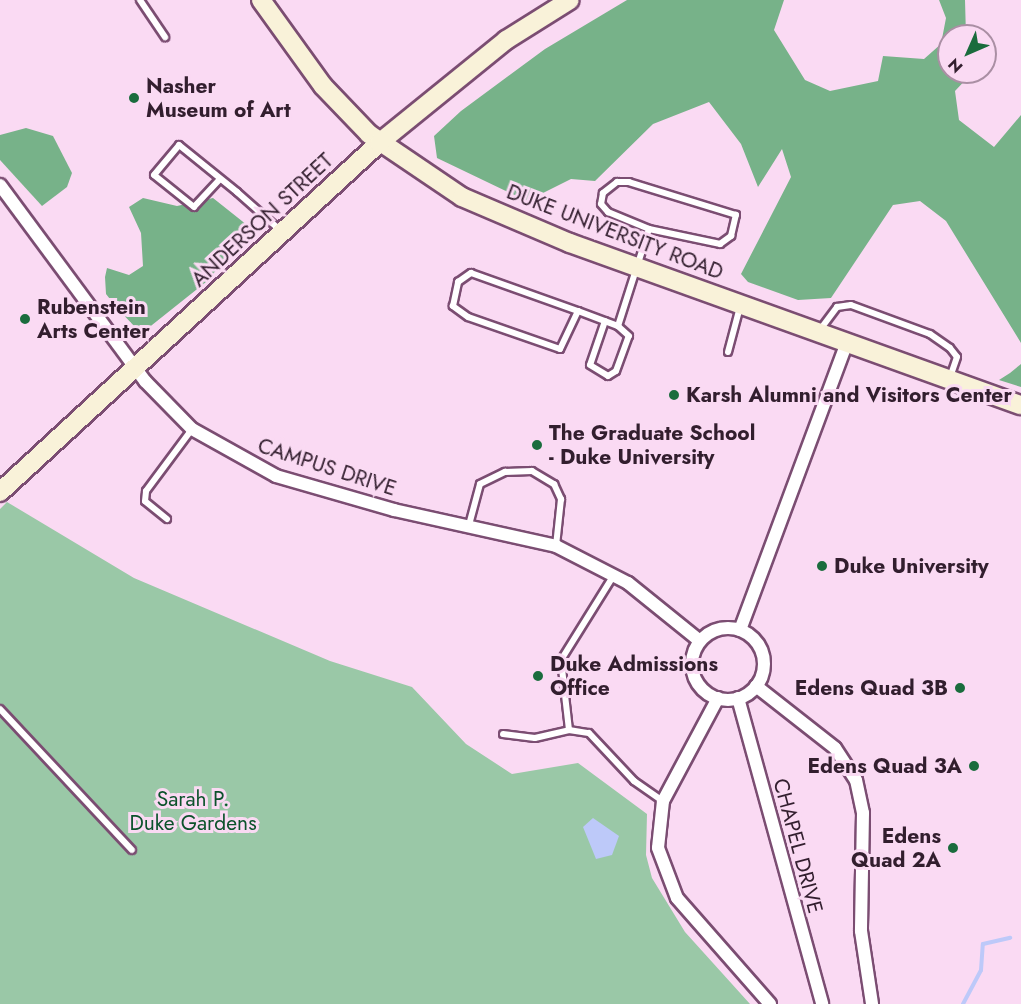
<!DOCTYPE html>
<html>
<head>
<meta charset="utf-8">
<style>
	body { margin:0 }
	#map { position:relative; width:1021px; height:1004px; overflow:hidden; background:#fadaf3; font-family:Jost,sans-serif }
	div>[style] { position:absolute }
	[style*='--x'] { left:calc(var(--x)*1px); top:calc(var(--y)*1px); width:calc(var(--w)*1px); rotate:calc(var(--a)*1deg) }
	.green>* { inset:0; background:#9ac8a7 }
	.forest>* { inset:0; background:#77b289 }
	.water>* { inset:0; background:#bdc9f9 }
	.stream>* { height:4px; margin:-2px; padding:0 2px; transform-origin:2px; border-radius:2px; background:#bdc9f9 }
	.roads { filter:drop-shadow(2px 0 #7b4d72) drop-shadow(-2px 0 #7b4d72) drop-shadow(0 2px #7b4d72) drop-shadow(0 -2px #7b4d72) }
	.lane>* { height:6px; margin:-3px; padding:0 3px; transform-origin:3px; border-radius:3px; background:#fff }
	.street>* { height:12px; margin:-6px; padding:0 6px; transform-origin:6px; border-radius:6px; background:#fff }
	.street>.ring { margin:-6px; padding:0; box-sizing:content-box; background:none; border:12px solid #fff; border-radius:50% }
	.secondary>* { height:18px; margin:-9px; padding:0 9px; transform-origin:9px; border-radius:9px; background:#f9f2d9 }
	.dots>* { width:16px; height:16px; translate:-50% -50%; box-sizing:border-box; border:3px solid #fadaf3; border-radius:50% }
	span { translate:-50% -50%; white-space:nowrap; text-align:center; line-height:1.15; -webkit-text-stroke:6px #fadaf3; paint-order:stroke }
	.poi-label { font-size:21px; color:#321e2e; font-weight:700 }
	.left { translate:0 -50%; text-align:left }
	.right { translate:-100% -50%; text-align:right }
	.street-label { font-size:21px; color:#321e2e }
	.park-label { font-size:21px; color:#0b522b }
	.north { position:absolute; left:937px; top:24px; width:60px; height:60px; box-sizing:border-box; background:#fadaf3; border:2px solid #aa8fa4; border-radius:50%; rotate:225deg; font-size:16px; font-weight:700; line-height:24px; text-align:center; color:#321e2e }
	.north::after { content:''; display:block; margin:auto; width:21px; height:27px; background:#1a6c3d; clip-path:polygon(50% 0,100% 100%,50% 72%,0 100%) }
</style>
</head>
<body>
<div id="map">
	<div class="green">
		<i style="clip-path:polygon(7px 502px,134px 578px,330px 661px,412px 687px,466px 744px,512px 774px,578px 763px,647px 814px,646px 855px,652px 878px,685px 932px,750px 1004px,0 1004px,0 509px)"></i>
	</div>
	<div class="forest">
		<i style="clip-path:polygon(627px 0,784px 0,774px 30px,805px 80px,830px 91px,878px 81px,883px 56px,924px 59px,941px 44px,946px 18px,939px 0,965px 0,966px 36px,949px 36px,949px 72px,972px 73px,955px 91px,959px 120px,994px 147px,1021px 115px,1021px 343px,946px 221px,920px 201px,893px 205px,831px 298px,798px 300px,748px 282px,741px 274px,791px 177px,782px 149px,758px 187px,741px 144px,709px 102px,653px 124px,595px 181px,571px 179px,527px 201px,437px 158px,434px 136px,461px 111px,545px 49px)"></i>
		<i style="clip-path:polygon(26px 128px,53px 136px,72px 173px,67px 187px,42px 206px,0 160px,0 135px)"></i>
		<i style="clip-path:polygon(143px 198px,177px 206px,213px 198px,252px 229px,206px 282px,147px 329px,135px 327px,117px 308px,106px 294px,105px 277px,107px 268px,129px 275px,143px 266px,141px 233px,129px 207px)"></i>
		<i style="clip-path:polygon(1021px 364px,1021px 387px,999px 380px,1010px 373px)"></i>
	</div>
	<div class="water">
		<i style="clip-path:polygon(593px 818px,619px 836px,612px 855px,596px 859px,583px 827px)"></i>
	</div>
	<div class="stream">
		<i style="--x:963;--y:1004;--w:38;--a:-62"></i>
		<i style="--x:981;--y:970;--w:26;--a:-86"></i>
		<i style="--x:983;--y:944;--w:28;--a:-13"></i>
	</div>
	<div class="roads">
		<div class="lane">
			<i style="--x:140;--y:0;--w:45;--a:56"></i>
			<i style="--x:220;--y:179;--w:38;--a:133"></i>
			<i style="--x:194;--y:207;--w:51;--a:-141.3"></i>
			<i style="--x:154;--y:175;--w:39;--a:-50"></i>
			<i style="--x:179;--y:145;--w:75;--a:39"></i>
			<i style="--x:237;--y:192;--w:57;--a:41.5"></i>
			<i style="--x:578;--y:311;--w:42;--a:115.3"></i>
			<i style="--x:560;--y:349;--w:97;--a:-160.8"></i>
			<i style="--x:468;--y:317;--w:19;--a:-144"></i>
			<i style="--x:453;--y:306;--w:25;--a:-78"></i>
			<i style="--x:458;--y:282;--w:16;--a:-35"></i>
			<i style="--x:471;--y:273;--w:114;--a:19.6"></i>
			<i style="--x:578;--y:311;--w:43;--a:20.6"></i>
			<i style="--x:618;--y:326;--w:102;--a:-72.3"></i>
			<i style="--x:649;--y:229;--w:73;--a:11.9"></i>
			<i style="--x:720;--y:244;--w:14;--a:-36"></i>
			<i style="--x:731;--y:236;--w:22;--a:-77"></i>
			<i style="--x:736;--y:215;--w:112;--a:-162.9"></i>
			<i style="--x:629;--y:182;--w:12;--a:180"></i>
			<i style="--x:617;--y:182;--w:18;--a:142"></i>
			<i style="--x:603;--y:193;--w:11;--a:100"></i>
			<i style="--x:601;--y:204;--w:11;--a:49"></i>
			<i style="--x:608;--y:212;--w:44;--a:22.5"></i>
			<i style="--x:605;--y:321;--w:46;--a:108.8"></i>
			<i style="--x:590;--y:365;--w:21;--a:31"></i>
			<i style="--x:608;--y:376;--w:9;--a:-32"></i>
			<i style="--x:616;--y:371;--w:37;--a:-70"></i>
			<i style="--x:629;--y:336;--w:15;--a:-138"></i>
			<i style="--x:819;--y:331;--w:30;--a:-53"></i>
			<i style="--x:837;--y:307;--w:14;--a:-8"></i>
			<i style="--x:851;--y:305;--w:84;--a:20.2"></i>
			<i style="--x:930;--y:334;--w:24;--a:35"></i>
			<i style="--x:950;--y:348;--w:11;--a:52"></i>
			<i style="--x:957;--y:357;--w:21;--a:109"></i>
			<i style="--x:728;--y:352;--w:47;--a:-75.1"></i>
			<i style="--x:167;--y:519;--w:28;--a:-141"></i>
			<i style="--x:145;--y:501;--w:10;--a:-84"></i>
			<i style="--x:146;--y:491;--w:77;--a:-53.4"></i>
			<i style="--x:469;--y:525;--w:42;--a:-75"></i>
			<i style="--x:480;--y:484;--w:28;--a:-26"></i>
			<i style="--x:505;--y:472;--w:27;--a:-2"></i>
			<i style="--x:532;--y:471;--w:26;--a:31"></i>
			<i style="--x:554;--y:484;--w:17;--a:65"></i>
			<i style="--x:561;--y:499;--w:47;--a:96.1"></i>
			<i style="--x:0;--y:709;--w:193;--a:46.9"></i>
			<i style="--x:569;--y:730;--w:70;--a:-96.5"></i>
			<i style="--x:561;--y:660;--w:100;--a:-58.1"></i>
			<i style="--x:503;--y:734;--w:32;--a:7"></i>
			<i style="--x:535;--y:738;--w:35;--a:-13"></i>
			<i style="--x:569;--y:730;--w:20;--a:9"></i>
			<i style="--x:589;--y:733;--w:66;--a:46.8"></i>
			<i style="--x:634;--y:781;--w:35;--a:35"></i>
		</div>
		<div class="street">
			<i style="--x:0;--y:185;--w:244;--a:53.5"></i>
			<i style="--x:145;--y:381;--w:67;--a:45.6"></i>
			<i style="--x:192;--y:429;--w:96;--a:29.2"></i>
			<i style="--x:276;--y:476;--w:123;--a:16.1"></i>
			<i style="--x:394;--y:510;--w:166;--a:12.5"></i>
			<i style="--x:556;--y:546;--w:81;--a:27.2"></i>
			<i style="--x:628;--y:583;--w:92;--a:38.9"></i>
			<i class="ring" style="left:692px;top:628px;width:60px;height:60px"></i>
			<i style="--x:740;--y:630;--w:307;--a:-69.6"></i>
			<i style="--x:756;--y:686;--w:100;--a:38.1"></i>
			<i style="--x:835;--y:748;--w:38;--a:57"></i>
			<i style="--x:856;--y:780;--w:34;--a:78"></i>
			<i style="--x:863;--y:813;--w:118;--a:91"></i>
			<i style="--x:861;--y:931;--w:74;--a:81.4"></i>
			<i style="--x:718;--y:698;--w:117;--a:118.1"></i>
			<i style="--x:663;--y:801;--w:47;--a:96.1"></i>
			<i style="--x:658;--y:848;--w:53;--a:69.2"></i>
			<i style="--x:677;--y:898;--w:141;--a:48.7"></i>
			<i style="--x:738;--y:698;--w:317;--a:74.6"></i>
		</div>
		<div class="secondary">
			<i style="--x:261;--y:0;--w:106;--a:54.2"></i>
			<i style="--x:323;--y:86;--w:66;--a:46.2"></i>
			<i style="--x:369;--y:134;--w:112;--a:34.1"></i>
			<i style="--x:462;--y:197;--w:117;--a:23.1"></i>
			<i style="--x:570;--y:243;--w:479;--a:19.8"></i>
			<i style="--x:0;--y:492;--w:515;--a:-42.64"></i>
			<i style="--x:379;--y:143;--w:164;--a:-39"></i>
			<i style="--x:506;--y:40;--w:75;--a:-32"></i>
		</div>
	</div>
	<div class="dots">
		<i style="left:134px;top:98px;background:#1a6c3d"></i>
		<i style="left:25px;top:319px;background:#1a6c3d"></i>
		<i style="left:674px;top:395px;background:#1a6c3d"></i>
		<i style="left:537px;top:445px;background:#1a6c3d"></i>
		<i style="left:822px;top:566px;background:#1a6c3d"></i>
		<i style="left:538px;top:676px;background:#1a6c3d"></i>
		<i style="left:960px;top:688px;background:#1a6c3d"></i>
		<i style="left:974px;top:766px;background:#1a6c3d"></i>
		<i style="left:953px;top:848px;background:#1a6c3d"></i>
	</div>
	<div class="poi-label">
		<span class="left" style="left:146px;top:98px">Nasher<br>Museum of Art</span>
		<span class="left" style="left:37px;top:319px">Rubenstein<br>Arts Center</span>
		<span class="left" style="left:686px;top:395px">Karsh Alumni and Visitors Center</span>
		<span class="left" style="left:549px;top:445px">The Graduate School<br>- Duke University</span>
		<span class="left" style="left:834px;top:566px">Duke University</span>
		<span class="left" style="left:550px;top:676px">Duke Admissions<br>Office</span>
		<span class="right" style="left:948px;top:688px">Edens Quad 3B</span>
		<span class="right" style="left:962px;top:766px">Edens Quad 3A</span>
		<span class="right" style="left:941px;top:848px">Edens<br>Quad 2A</span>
	</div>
	<div class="street-label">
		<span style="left:262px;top:220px;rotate:-43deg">ANDERSON STREET</span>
		<span style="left:615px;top:232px;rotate:21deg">DUKE UNIVERSITY ROAD</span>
		<span style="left:327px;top:467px;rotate:18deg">CAMPUS DRIVE</span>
		<span style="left:798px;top:846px;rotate:75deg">CHAPEL DRIVE</span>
	</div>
	<div class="park-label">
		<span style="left:193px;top:811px">Sarah P.<br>Duke Gardens</span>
	</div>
	<div class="north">N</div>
</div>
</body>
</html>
